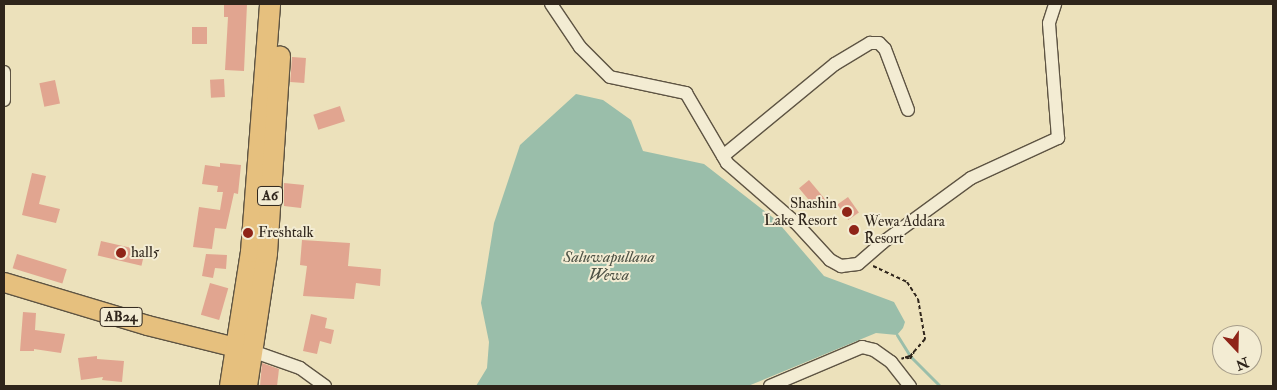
<!DOCTYPE html>
<html>
<head>
<meta charset="utf-8">
<style>
	body { margin:0 }
	#map { position:relative; width:1277px; height:390px; overflow:hidden; background:#ece1bb; font-family:"IM FELL Double Pica",serif }
	div>[style] { position:absolute }
	[style*='--x'] { left:calc(var(--x)*1px); top:calc(var(--y)*1px); width:calc(var(--w)*1px); rotate:calc(var(--a)*1deg) }
	.water>* { inset:0; background:#9abeaa }
	.stream>* { height:3px; margin:-1.5px; padding:0 1.5px; transform-origin:1.5px; border-radius:1.5px; background:#9abeaa }
	.building>* { inset:0; background:#e1a590; transform-origin:0 0 }
	.path>* { height:2px; margin-top:-1px; transform-origin:0; background:repeating-linear-gradient(90deg,#2f251b 0 4px,transparent 0 6.5px) }
	.roads { filter:drop-shadow(1px 0 #5e5443) drop-shadow(-1px 0 #5e5443) drop-shadow(0 1px #5e5443) drop-shadow(0 -1px #5e5443) }
	.minor>* { height:12px; margin:-6px; padding:0 6px; transform-origin:6px; border-radius:6px; background:#f3ecd3 }
	.primary>* { height:19px; margin:-9.5px; padding:0 9.5px; transform-origin:9.5px; border-radius:9.5px; background:#e6c07e }
	.trunk>* { height:20px; margin:-10px; padding:0 10px; transform-origin:10px; border-radius:10px; background:#e6c07e }
	.dots>* { width:14px; height:14px; translate:-50% -50%; box-sizing:border-box; border:2px solid #f3ecd3; border-radius:50% }
	span { translate:-50% -50%; white-space:nowrap; text-align:center; line-height:1.15; -webkit-text-stroke:4px #f3ecd3; paint-order:stroke }
	.shield-label span { padding:1px 4px; background:#f3ecd3; border:1px solid; border-radius:4px; -webkit-text-stroke-width:0 }
	.shield-label { font-size:14px; color:#2f251b; font-weight:700 }
	.poi-label { font-size:15px; color:#2f251b }
	.right { translate:-100% -50%; text-align:right }
	.left { translate:0 -50%; text-align:left }
	.water-label { font-size:16px; color:#4f5346; font-style:italic }
	.frame { position:absolute; inset:0; border:5px solid #2f251b; pointer-events:none }
	.north { position:absolute; left:1212px; top:325px; width:50px; height:50px; box-sizing:border-box; background:#f3ecd3; border:1px solid #a59c89; border-radius:50%; rotate:159deg; font-size:14px; font-weight:700; line-height:20px; text-align:center; color:#2f251b }
	.north::after { content:''; display:block; margin:auto; width:18px; height:22px; background:#8f2418; clip-path:polygon(50% 0,100% 100%,50% 72%,0 100%) }
</style>
</head>
<body>
<div id="map">
	<div class="water">
		<i style="clip-path:polygon(576px 94px,603px 100px,631px 120px,643px 151px,704px 164px,776px 220px,824px 276px,894px 302px,905px 322px,903px 328px,897px 335px,876px 333px,748px 386px,476px 386px,487px 368px,489px 342px,481px 303px,494px 223px,520px 145px)"></i>
	</div>
	<div class="stream">
		<i style="--x:897;--y:335;--w:25;--a:58"></i>
		<i style="--x:910;--y:356;--w:42;--a:45"></i>
	</div>
	<div class="building">
		<i style="clip-path:polygon(224px 4px,247px 4px,244px 71px,225px 70px,228px 17px,224px 17px)"></i>
		<i style="left:192px;top:27px;width:15px;height:17px"></i>
		<i style="left:292px;top:57px;width:14px;height:25px;rotate:4deg"></i>
		<i style="left:224px;top:79px;width:18px;height:14px;rotate:87deg"></i>
		<i style="left:55px;top:80px;width:24px;height:16px;rotate:78deg"></i>
		<i style="left:340px;top:106px;width:16px;height:28px;rotate:72deg"></i>
		<i style="clip-path:polygon(220px 163px,241px 165px,238px 194px,234px 193px,226px 229px,215px 228px,212px 249px,193px 247px,199px 207px,220px 210px,223px 192px,217px 192px,218px 186px,202px 184px,205px 165px,220px 167px)"></i>
		<i style="clip-path:polygon(32px 173px,46px 176px,39px 204px,60px 209px,56px 223px,22px 215px)"></i>
		<i style="left:809px;top:180px;width:26px;height:13px;rotate:50deg"></i>
		<i style="clip-path:polygon(284px 183px,304px 185px,301px 208px,284px 206px)"></i>
		<i style="left:848px;top:197px;width:19px;height:13px;rotate:55deg"></i>
		<i style="clip-path:polygon(302px 240px,350px 243px,348px 266px,381px 269px,380px 286px,356px 283px,354px 299px,303px 296px,307px 266px,300px 265px)"></i>
		<i style="left:101px;top:241px;width:45px;height:15px;rotate:13deg"></i>
		<i style="left:17px;top:254px;width:52px;height:15px;rotate:17deg"></i>
		<i style="clip-path:polygon(206px 254px,227px 255px,226px 269px,215px 268px,213px 278px,202px 276px)"></i>
		<i style="left:210px;top:283px;width:19px;height:33px;rotate:16deg"></i>
		<i style="clip-path:polygon(23px 312px,36px 313px,35px 330px,65px 334px,61px 353px,34px 349px,34px 351px,20px 351px)"></i>
		<i style="clip-path:polygon(311px 314px,327px 318px,325px 328px,334px 330px,331px 344px,320px 341px,317px 354px,303px 351px)"></i>
		<i style="clip-path:polygon(97px 356px,97px 359px,124px 361px,122px 382px,102px 380px,103px 377px,81px 380px,78px 358px)"></i>
		<i style="clip-path:polygon(262px 363px,279px 369px,277px 386px,260px 386px)"></i>
	</div>
	<div class="path">
		<i style="--x:873;--y:266;--w:38;--a:25"></i>
		<i style="--x:907;--y:282;--w:20;--a:57"></i>
		<i style="--x:918;--y:299;--w:41;--a:80.1"></i>
		<i style="--x:925;--y:339;--w:23;--a:131"></i>
		<i style="--x:910;--y:356;--w:9;--a:162"></i>
		<i style="--x:905;--y:357;--w:5;--a:22"></i>
		<i style="--x:910;--y:359;--w:8;--a:-60"></i>
	</div>
	<div class="roads">
		<div class="minor">
			<i style="--x:551;--y:4;--w:52;--a:56"></i>
			<i style="--x:580;--y:47;--w:42;--a:45"></i>
			<i style="--x:610;--y:77;--w:78;--a:11.9"></i>
			<i style="--x:686;--y:93;--w:81;--a:59.6"></i>
			<i style="--x:727;--y:163;--w:91;--a:41"></i>
			<i style="--x:796;--y:223;--w:50;--a:47.4"></i>
			<i style="--x:830;--y:260;--w:13;--a:29"></i>
			<i style="--x:841;--y:266;--w:17;--a:-7"></i>
			<i style="--x:858;--y:264;--w:32;--a:-41"></i>
			<i style="--x:882;--y:243;--w:110;--a:-36.1"></i>
			<i style="--x:971;--y:178;--w:96;--a:-24.7"></i>
			<i style="--x:1058;--y:138;--w:115;--a:-94.5"></i>
			<i style="--x:1049;--y:23;--w:20;--a:-72"></i>
			<i style="--x:4;--y:72;--w:28;--a:90"></i>
			<i style="--x:723;--y:156;--w:145;--a:-39.4"></i>
			<i style="--x:835;--y:64;--w:41;--a:-31"></i>
			<i style="--x:870;--y:43;--w:9;--a:0"></i>
			<i style="--x:879;--y:43;--w:8;--a:45"></i>
			<i style="--x:885;--y:49;--w:65;--a:69.3"></i>
			<i style="--x:252;--y:351;--w:51;--a:19.5"></i>
			<i style="--x:300;--y:368;--w:31;--a:36"></i>
			<i style="--x:770;--y:386;--w:100;--a:-23"></i>
			<i style="--x:862;--y:347;--w:12;--a:14"></i>
			<i style="--x:874;--y:350;--w:21;--a:35"></i>
			<i style="--x:891;--y:362;--w:31;--a:52"></i>
		</div>
		<div class="primary">
			<i style="--x:4;--y:282;--w:149;--a:16.7"></i>
			<i style="--x:147;--y:325;--w:107;--a:14"></i>
		</div>
		<div class="trunk">
			<i style="--x:230;--y:386;--w:136;--a:-81.1"></i>
			<i style="--x:251;--y:252;--w:249;--a:-85.6"></i>
			<i style="--x:247;--y:386;--w:134;--a:-81.4"></i>
			<i style="--x:267;--y:253;--w:197;--a:-86.2"></i>
		</div>
	</div>
	<div class="dots">
		<i style="left:847px;top:212px;background:#8f2418"></i>
		<i style="left:854px;top:230px;background:#8f2418"></i>
		<i style="left:248px;top:233px;background:#8f2418"></i>
		<i style="left:121px;top:253px;background:#8f2418"></i>
	</div>
	<div class="shield-label">
		<span style="left:270px;top:196px">A6</span>
		<span style="left:121px;top:317px">AB24</span>
	</div>
	<div class="poi-label">
		<span class="right" style="left:837px;top:212px">Shashin<br>Lake Resort</span>
		<span class="left" style="left:864px;top:230px">Wewa Addara<br>Resort</span>
		<span class="left" style="left:258px;top:233px">Freshtalk</span>
		<span class="left" style="left:131px;top:253px">hall5</span>
	</div>
	<div class="water-label">
		<span style="left:609px;top:266px">Saluwapullana<br>Wewa</span>
	</div>
	<div class="frame"></div>
	<div class="north">N</div>
</div>
</body>
</html>
